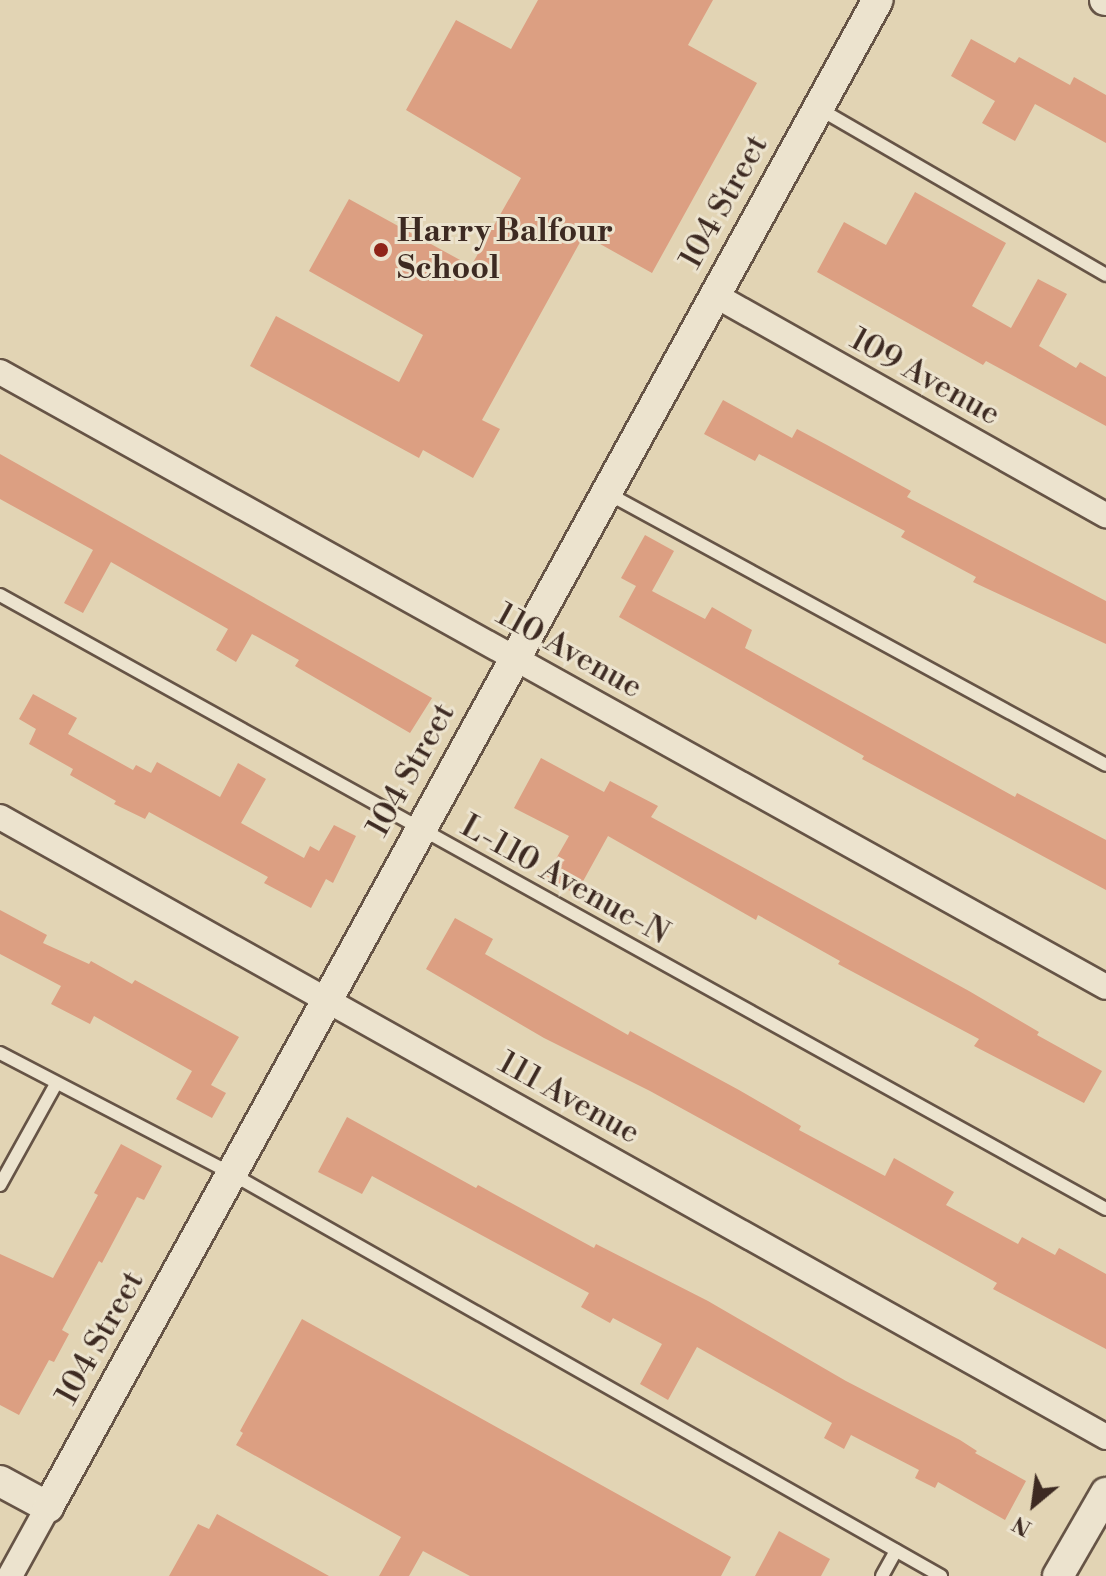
<!DOCTYPE html>
<html>
<head>
<meta charset="utf-8">
<style>
	body { margin:0 }
	#map { position:relative; width:1106px; height:1576px; overflow:hidden; background:#e2d4b4; font-family:"Libre Bodoni",serif }
	div>[style] { position:absolute }
	[style*='--x'] { left:calc(var(--x)*1px); top:calc(var(--y)*1px); width:calc(var(--w)*1px); rotate:calc(var(--a)*1deg) }
	.building>* { inset:0; background:#dc9f82 }
	.roads { filter:drop-shadow(2px 0 #665446) drop-shadow(-2px 0 #665446) drop-shadow(0 2px #665446) drop-shadow(0 -2px #665446) }
	.service>* { height:12px; margin:-6px; padding:0 6px; transform-origin:6px; border-radius:6px; background:#ece3ce }
	.minor>* { height:24px; margin:-12px; padding:0 12px; transform-origin:12px; border-radius:12px; background:#ece3ce }
	.tertiary>* { height:30px; margin:-15px; padding:0 15px; transform-origin:15px; border-radius:15px; background:#ece3ce }
	.dots>* { width:22px; height:22px; translate:-50% -50%; box-sizing:border-box; border:4px solid #ece3ce; border-radius:50% }
	span { translate:-50% -50%; white-space:nowrap; text-align:center; line-height:1.15; -webkit-text-stroke:6px #ece3ce; paint-order:stroke }
	.street-label { font-size:32px; color:#3d2a22 }
	.poi-label { font-size:32px; color:#3d2a22; font-weight:700 }
	.left { translate:0 -50%; text-align:left }
	.north { position:absolute; left:994px; top:1464px; width:80px; height:80px; -webkit-text-stroke:6px #ece3ce; paint-order:stroke; rotate:209deg; font-size:22px; font-weight:700; line-height:32px; text-align:center; color:#3d2a22 }
	.north::after { content:''; display:block; margin:auto; width:28px; height:36px; background:#3d2a22; clip-path:polygon(50% 0,100% 100%,50% 72%,0 100%) }
</style>
</head>
<body>
<div id="map">
	<div class="building">
		<i style="clip-path:polygon(538px 0,713px 0,688px 45px,757px 83px,652px 273px,584px 235px,482px 420px,500px 429px,473px 478px,423px 450px,419px 458px,250px 366px,276px 316px,399px 382px,423px 335px,309px 271px,349px 199px,471px 266px,521px 178px,406px 110px,456px 20px,511px 49px)"></i>
		<i style="clip-path:polygon(971px 39px,1015px 63px,1019px 57px,1070px 85px,1074px 77px,1106px 95px,1106px 143px,1035px 104px,1015px 141px,982px 123px,995px 101px,951px 76px)"></i>
		<i style="clip-path:polygon(915px 192px,1006px 243px,972px 306px,1011px 328px,1038px 279px,1067px 294px,1039px 346px,1076px 368px,1080px 362px,1106px 377px,1106px 426px,986px 361px,983px 365px,817px 272px,844px 222px,886px 245px)"></i>
		<i style="clip-path:polygon(723px 400px,792px 438px,797px 429px,827px 445px,911px 491px,907px 497px,1106px 601px,1106px 644px,973px 582px,976px 577px,901px 537px,905px 531px,759px 454px,755px 461px,704px 434px)"></i>
		<i style="clip-path:polygon(0 454px,432px 698px,410px 733px,295px 666px,299px 660px,252px 634px,236px 662px,216px 650px,228px 629px,111px 562px,83px 613px,64px 603px,93px 550px,0 499px)"></i>
		<i style="clip-path:polygon(645px 535px,674px 551px,652px 591px,705px 619px,712px 607px,752px 630px,745px 648px,1015px 797px,1017px 793px,1106px 840px,1106px 890px,862px 759px,864px 756px,619px 617px,636px 586px,621px 578px)"></i>
		<i style="clip-path:polygon(33px 694px,77px 718px,68px 734px,133px 770px,136px 765px,151px 773px,157px 762px,220px 797px,238px 763px,266px 779px,241px 823px,304px 858px,310px 846px,319px 851px,334px 825px,356px 836px,333px 883px,326px 879px,311px 908px,264px 883px,268px 877px,149px 812px,145px 819px,114px 804px,116px 801px,70px 775px,73px 769px,29px 744px,36px 729px,19px 719px)"></i>
		<i style="clip-path:polygon(541px 758px,604px 792px,610px 781px,658px 806px,651px 817px,969px 991px,1039px 1032px,1037px 1035px,1102px 1071px,1084px 1103px,974px 1046px,979px 1039px,838px 964px,840px 961px,758px 915px,756px 920px,608px 836px,576px 894px,545px 878px,569px 836px,514px 808px)"></i>
		<i style="clip-path:polygon(0 910px,47px 935px,43px 943px,89px 964px,91px 961px,132px 984px,135px 980px,239px 1037px,211px 1085px,226px 1093px,212px 1118px,176px 1099px,192px 1071px,94px 1016px,90px 1024px,51px 1004px,61px 986px,0 954px)"></i>
		<i style="clip-path:polygon(455px 918px,493px 939px,485px 954px,628px 1035px,630px 1031px,739px 1090px,801px 1126px,799px 1130px,885px 1176px,894px 1158px,954px 1192px,946px 1205px,1018px 1244px,1022px 1237px,1055px 1255px,1059px 1248px,1106px 1274px,1106px 1349px,993px 1289px,997px 1283px,849px 1200px,650px 1091px,544px 1038px,426px 969px)"></i>
		<i style="clip-path:polygon(347px 1117px,476px 1188px,478px 1185px,594px 1248px,596px 1244px,708px 1301px,846px 1381px,960px 1440px,977px 1451px,975px 1453px,1026px 1481px,1005px 1520px,938px 1482px,935px 1488px,915px 1478px,919px 1470px,851px 1435px,844px 1449px,824px 1438px,832px 1423px,697px 1347px,668px 1400px,640px 1384px,662px 1344px,613px 1318px,610px 1323px,581px 1307px,589px 1293px,372px 1176px,362px 1194px,318px 1172px)"></i>
		<i style="clip-path:polygon(121px 1144px,162px 1166px,144px 1200px,137px 1197px,102px 1263px,99px 1261px,62px 1330px,69px 1334px,54px 1362px,49px 1360px,19px 1415px,0 1405px,0 1254px,53px 1278px,98px 1195px,94px 1193px)"></i>
		<i style="clip-path:polygon(302px 1319px,731px 1557px,721px 1576px,470px 1576px,423px 1551px,409px 1576px,379px 1576px,401px 1537px,236px 1445px,243px 1433px,240px 1431px)"></i>
		<i style="clip-path:polygon(217px 1514px,329px 1576px,169px 1576px,198px 1524px,209px 1529px)"></i>
		<i style="clip-path:polygon(779px 1531px,830px 1559px,821px 1576px,755px 1576px)"></i>
	</div>
	<div class="roads">
		<div class="service">
			<i style="--x:818;--y:108;--w:333;--a:30.1"></i>
			<i style="--x:607;--y:493;--w:568;--a:28.59"></i>
			<i style="--x:0;--y:595;--w:1265;--a:29.04"></i>
			<i style="--x:0;--y:1053;--w:262;--a:27.5"></i>
			<i style="--x:232;--y:1174;--w:815;--a:29.55"></i>
			<i style="--x:0;--y:1185;--w:115;--a:-61"></i>
			<i style="--x:882;--y:1576;--w:29;--a:-61"></i>
		</div>
		<div class="minor">
			<i style="--x:713;--y:294;--w:451;--a:29.4"></i>
			<i style="--x:0;--y:372;--w:1265;--a:29.08"></i>
			<i style="--x:0;--y:817;--w:1268;--a:29.27"></i>
			<i style="--x:10;--y:1576;--w:79;--a:-61.2"></i>
		</div>
		<div class="tertiary">
			<i style="--x:1105;--y:0;--w:1;--a:0"></i>
			<i style="--x:0;--y:1481;--w:55;--a:28.4"></i>
			<i style="--x:48;--y:1507;--w:1720;--a:-61.16"></i>
			<i style="--x:1058;--y:1576;--w:96;--a:-60"></i>
		</div>
	</div>
	<div class="dots">
		<i style="left:381px;top:250px;background:#8f2418"></i>
	</div>
	<div class="street-label">
		<span style="left:724px;top:202px;rotate:-61deg">104 Street</span>
		<span style="left:925px;top:377px;rotate:29deg">109 Avenue</span>
		<span style="left:569px;top:651px;rotate:29deg">110 Avenue</span>
		<span style="left:411px;top:770px;rotate:-61deg">104 Street</span>
		<span style="left:565px;top:880px;rotate:29deg">L-110 Avenue-N</span>
		<span style="left:569px;top:1098px;rotate:29deg">111 Avenue</span>
		<span style="left:100px;top:1338px;rotate:-61deg">104 Street</span>
	</div>
	<div class="poi-label">
		<span class="left" style="left:397px;top:250px">Harry Balfour<br>School</span>
	</div>
	<div class="north">N</div>
</div>
</body>
</html>
